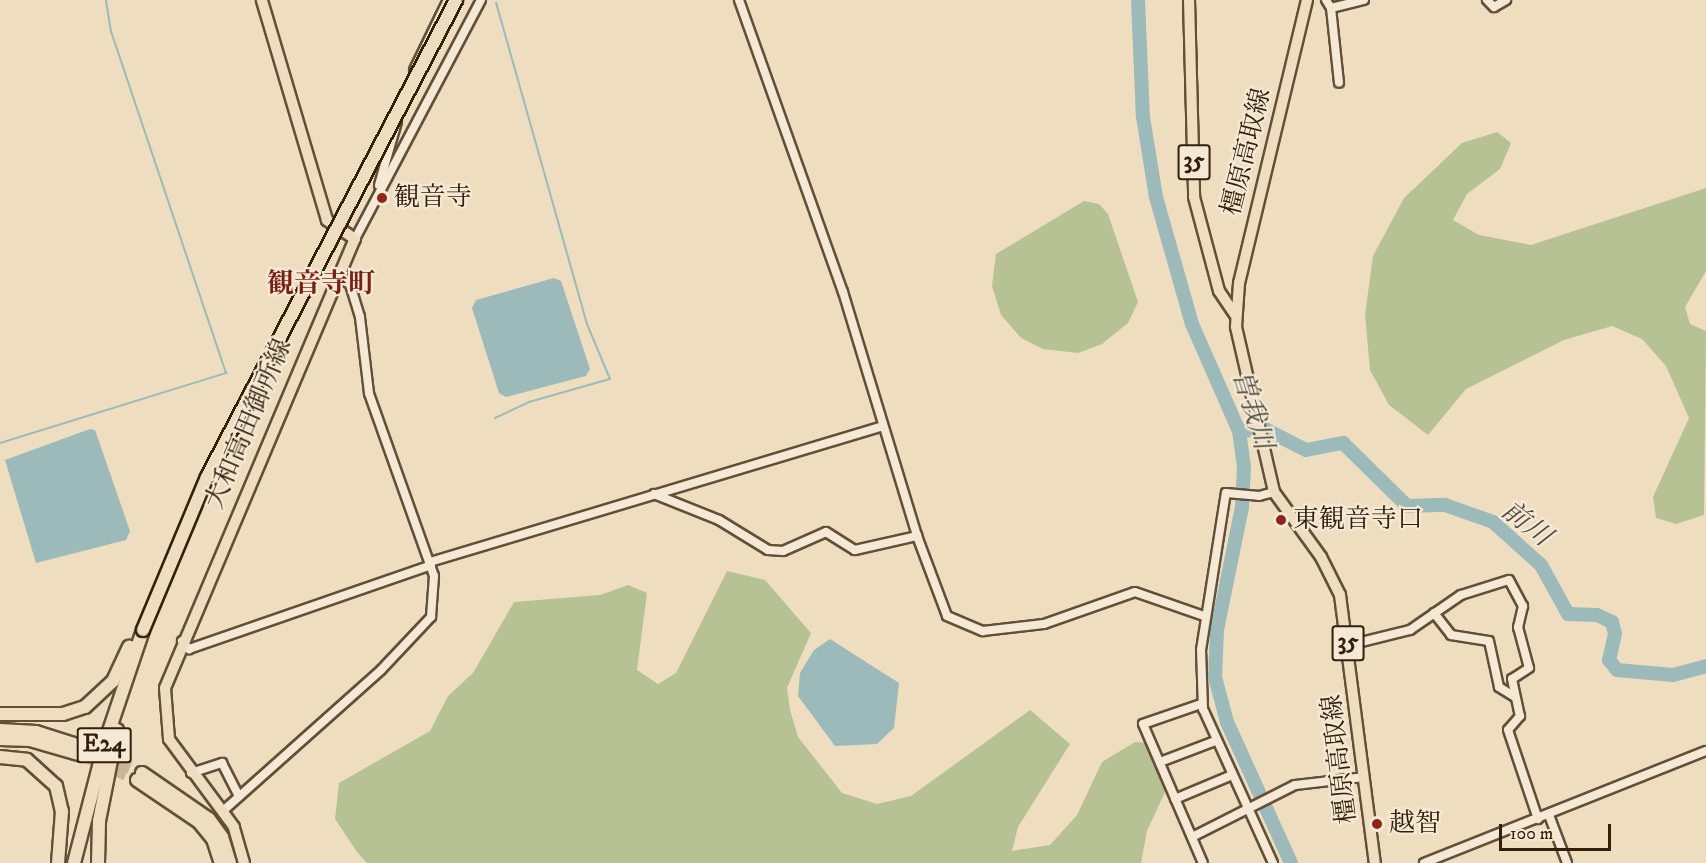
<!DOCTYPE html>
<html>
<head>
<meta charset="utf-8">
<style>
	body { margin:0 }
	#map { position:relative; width:1706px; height:863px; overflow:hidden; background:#efddbf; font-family:"IM FELL DW Pica","Noto Serif JP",serif }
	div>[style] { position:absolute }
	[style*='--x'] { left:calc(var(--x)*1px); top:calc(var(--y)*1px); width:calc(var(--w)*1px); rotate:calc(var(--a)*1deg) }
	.green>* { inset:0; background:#b6c294 }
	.water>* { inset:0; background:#9cbaba }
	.stream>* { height:2px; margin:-1px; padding:0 1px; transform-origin:1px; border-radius:1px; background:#9cbaba }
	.river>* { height:14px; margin:-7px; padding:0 7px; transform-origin:7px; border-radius:7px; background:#9cbaba }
	.highway-tunnel>* { height:12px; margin-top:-6px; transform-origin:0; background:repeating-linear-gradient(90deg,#c9b79b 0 12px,transparent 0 18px) }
	.roads { filter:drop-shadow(2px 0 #624f38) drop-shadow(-2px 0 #624f38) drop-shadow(0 2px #624f38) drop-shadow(0 -2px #624f38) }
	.minor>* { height:8px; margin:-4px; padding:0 4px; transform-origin:4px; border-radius:4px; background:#f5e9d5 }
	.major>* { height:10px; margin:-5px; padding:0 5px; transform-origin:5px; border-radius:5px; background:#efddbf }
	.highway>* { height:12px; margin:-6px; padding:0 6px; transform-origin:6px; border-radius:6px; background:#efddbf }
	.bridges { filter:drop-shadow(2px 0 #33200b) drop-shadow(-2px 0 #33200b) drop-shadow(0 2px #33200b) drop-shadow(0 -2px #33200b) }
	.highway-bridge>* { height:12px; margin:-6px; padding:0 6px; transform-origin:6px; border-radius:6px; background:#efddbf }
	.dots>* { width:16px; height:16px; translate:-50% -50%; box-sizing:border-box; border:3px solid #f5e9d5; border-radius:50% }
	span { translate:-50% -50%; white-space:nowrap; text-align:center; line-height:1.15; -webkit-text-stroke:4.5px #f5e9d5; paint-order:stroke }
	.shield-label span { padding:2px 4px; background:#f5e9d5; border:2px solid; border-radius:4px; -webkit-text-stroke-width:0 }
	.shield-label { font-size:24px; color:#33200b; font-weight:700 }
	.street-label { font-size:26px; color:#33200b }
	.poi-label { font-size:26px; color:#33200b }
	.left { translate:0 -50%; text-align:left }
	.neighbourhood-label { font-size:27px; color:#7a1f14; font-weight:700 }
	.water-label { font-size:27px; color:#524e40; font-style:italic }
	.scale { position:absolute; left:1499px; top:824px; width:112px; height:27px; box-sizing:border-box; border:3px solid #33200b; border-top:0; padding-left:8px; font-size:18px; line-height:21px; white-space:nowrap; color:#33200b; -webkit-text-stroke:4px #f5e9d5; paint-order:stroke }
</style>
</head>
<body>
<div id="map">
	<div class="green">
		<i style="clip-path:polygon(1497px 132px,1511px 143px,1500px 169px,1467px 194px,1453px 220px,1479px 235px,1531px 245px,1706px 188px,1706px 271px,1685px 307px,1690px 324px,1706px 331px,1704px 515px,1676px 524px,1656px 518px,1653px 497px,1689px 418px,1666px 366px,1642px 339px,1612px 326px,1564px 340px,1466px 389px,1428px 435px,1389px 405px,1370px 370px,1365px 315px,1373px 256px,1404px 198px,1462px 143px)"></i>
		<i style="clip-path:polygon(1084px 201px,1099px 204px,1108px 214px,1138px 302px,1128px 323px,1102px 344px,1078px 353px,1043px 349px,1021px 338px,1001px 315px,992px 286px,996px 254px)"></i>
		<i style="clip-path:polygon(727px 571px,765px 580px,811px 633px,787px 688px,790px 710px,798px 737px,842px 793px,877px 804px,911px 796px,1030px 710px,1070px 744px,1018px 827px,1012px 851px,1050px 845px,1077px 815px,1102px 762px,1135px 742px,1154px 743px,1166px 770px,1165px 792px,1147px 831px,1141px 863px,367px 863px,357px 852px,335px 819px,339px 783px,430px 731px,448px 696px,473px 673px,514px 602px,600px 595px,628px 585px,647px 593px,637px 670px,658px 684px,676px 673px)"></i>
	</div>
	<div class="water">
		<i style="clip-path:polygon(554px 278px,561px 281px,590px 369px,586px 376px,506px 397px,499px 393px,472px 308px,476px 300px)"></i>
		<i style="clip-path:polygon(90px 429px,95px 430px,130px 531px,126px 540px,36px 563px,5px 460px)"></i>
		<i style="clip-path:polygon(830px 639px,899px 683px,894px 728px,877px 744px,835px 746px,798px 696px,800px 673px,814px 650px)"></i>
	</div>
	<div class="stream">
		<i style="--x:495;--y:418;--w:38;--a:-25"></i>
		<i style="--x:529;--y:402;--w:84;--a:-15.9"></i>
		<i style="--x:610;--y:379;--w:60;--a:-112.7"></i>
		<i style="--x:587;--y:324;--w:334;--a:-105.8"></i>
		<i style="--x:0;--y:443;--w:237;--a:-17.2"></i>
		<i style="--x:226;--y:373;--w:360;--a:-108.6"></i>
		<i style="--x:111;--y:32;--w:32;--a:-99"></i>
	</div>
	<div class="river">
		<i style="--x:1138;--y:0;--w:117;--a:87.6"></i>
		<i style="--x:1143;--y:117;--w:81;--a:80.8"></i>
		<i style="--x:1156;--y:197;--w:132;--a:74.2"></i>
		<i style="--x:1192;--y:324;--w:117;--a:66.3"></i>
		<i style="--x:1239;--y:431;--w:36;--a:82"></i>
		<i style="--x:1244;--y:467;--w:40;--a:92.9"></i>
		<i style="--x:1242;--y:507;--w:126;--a:101.5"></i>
		<i style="--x:1217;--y:630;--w:47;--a:92.4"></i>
		<i style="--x:1215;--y:677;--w:47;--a:75.1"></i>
		<i style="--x:1227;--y:722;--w:155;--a:65.6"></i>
		<i style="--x:1239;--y:431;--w:26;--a:-4"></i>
		<i style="--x:1265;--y:429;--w:46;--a:27.1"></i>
		<i style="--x:1306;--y:450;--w:38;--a:-11"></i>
		<i style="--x:1343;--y:443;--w:90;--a:44.5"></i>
		<i style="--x:1407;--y:506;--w:38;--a:-2"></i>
		<i style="--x:1445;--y:505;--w:51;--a:19.5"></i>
		<i style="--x:1493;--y:522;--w:64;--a:41.9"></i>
		<i style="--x:1541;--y:565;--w:56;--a:61.1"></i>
		<i style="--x:1568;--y:614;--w:29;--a:2"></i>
		<i style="--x:1597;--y:615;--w:17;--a:25"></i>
		<i style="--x:1612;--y:622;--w:12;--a:76"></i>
		<i style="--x:1615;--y:634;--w:27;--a:103"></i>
		<i style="--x:1609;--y:660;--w:13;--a:51"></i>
		<i style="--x:1617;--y:670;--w:56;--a:5.1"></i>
		<i style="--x:1673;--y:675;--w:34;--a:-15"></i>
	</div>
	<div class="highway-tunnel">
		<i style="--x:86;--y:748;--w:61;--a:24.1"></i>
		<i style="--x:82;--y:755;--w:60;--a:24.4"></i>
	</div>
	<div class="roads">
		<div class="minor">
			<i style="--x:739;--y:0;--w:310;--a:70.4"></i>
			<i style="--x:843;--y:292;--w:255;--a:73.1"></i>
			<i style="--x:917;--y:536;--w:85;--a:69.4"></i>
			<i style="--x:947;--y:616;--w:39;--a:23"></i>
			<i style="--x:983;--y:631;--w:61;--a:-6.5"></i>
			<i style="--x:1044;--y:624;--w:96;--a:-19.4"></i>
			<i style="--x:1135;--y:592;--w:73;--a:19.2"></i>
			<i style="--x:1326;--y:0;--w:9;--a:58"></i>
			<i style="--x:1331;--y:8;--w:34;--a:-14"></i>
			<i style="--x:1487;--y:0;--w:10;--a:45"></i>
			<i style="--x:1494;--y:7;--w:14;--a:-30"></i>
			<i style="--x:1331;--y:8;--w:75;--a:83.9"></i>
			<i style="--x:414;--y:70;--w:78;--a:-64.1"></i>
			<i style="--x:379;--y:185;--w:66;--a:-74.1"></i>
			<i style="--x:355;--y:239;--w:270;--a:-62.2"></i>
			<i style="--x:654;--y:494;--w:70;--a:21.8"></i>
			<i style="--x:719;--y:520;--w:57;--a:31.5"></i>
			<i style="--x:768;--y:550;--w:15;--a:4"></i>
			<i style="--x:783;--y:551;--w:47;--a:-23.8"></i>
			<i style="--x:826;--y:532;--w:34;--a:32"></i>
			<i style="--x:855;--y:550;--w:64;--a:-12.7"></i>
			<i style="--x:430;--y:562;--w:472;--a:-16.7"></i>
			<i style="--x:1434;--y:613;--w:28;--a:52"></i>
			<i style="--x:1451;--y:635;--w:38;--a:9"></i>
			<i style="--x:1489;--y:641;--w:47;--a:77.7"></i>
			<i style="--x:1499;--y:687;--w:19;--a:32"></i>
			<i style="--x:182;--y:641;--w:11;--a:49"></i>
			<i style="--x:189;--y:649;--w:256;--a:-19.1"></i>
			<i style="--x:1349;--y:645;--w:63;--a:-13.8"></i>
			<i style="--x:1410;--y:630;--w:62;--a:-34.5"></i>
			<i style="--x:1461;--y:595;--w:50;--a:-17.4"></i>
			<i style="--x:1509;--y:580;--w:30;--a:62"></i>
			<i style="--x:1523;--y:606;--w:22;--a:103"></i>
			<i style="--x:1518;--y:627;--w:42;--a:75"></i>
			<i style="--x:1529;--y:668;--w:20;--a:147"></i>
			<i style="--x:1512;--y:679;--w:38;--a:78"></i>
			<i style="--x:1520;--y:716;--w:18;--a:131"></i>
			<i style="--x:1508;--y:730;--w:94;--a:71.4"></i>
			<i style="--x:1201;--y:704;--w:61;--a:161"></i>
			<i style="--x:1143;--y:724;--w:151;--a:66.7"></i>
			<i style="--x:1160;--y:762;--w:59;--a:-20.9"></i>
			<i style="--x:191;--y:773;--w:33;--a:-18"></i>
			<i style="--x:222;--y:763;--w:37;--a:63"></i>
			<i style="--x:1175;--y:799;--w:62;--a:-22.8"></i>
			<i style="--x:224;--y:810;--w:210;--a:-41.7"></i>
			<i style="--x:381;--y:670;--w:73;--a:-46.7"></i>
			<i style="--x:431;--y:617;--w:41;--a:-85.8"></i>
			<i style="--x:434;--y:576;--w:194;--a:-109.6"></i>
			<i style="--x:369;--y:393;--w:77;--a:-96.8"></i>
			<i style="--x:360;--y:317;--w:34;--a:-107"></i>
			<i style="--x:350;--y:284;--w:15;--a:-152"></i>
			<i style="--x:1549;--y:815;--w:51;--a:69.4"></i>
			<i style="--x:1192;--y:837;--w:115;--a:-26.8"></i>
			<i style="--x:1295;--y:785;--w:69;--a:-6.6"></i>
			<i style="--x:1273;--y:863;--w:169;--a:-114.4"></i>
			<i style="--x:1203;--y:709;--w:59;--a:-91.9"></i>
			<i style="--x:1201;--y:650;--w:159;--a:-81"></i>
			<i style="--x:1226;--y:493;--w:33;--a:5"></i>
			<i style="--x:1259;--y:496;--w:16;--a:-15"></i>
			<i style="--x:1424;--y:863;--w:303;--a:-21.7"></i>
		</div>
		<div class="major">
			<i style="--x:1189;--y:0;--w:197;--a:88.5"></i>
			<i style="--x:1194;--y:197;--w:97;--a:75.1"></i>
			<i style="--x:1219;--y:291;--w:29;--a:56"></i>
			<i style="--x:1307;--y:0;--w:291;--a:103.5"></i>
			<i style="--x:1239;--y:283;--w:44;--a:93.9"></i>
			<i style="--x:1236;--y:327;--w:169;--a:77"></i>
			<i style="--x:1274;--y:492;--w:80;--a:54.1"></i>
			<i style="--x:1321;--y:557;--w:42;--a:63.4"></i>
			<i style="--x:1340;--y:595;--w:270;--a:82.6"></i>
			<i style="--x:244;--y:863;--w:37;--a:-106"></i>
			<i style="--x:234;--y:827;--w:109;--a:-126.5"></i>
			<i style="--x:169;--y:739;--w:51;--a:-94.5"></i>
			<i style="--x:165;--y:688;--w:488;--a:-67.1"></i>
			<i style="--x:355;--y:239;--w:34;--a:-146"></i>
			<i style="--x:327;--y:220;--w:229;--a:-106.5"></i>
		</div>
		<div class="highway">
			<i style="--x:0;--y:714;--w:63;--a:0"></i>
			<i style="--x:63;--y:714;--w:23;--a:-18"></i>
			<i style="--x:85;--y:707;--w:38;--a:-43"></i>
			<i style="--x:113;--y:681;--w:38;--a:-65"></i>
			<i style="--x:0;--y:730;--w:36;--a:3"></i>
			<i style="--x:36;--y:732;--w:52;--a:17.7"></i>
			<i style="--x:0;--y:739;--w:30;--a:2"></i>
			<i style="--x:30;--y:740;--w:54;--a:16.1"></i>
			<i style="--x:0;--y:757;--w:27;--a:6"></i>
			<i style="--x:27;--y:760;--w:39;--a:42"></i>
			<i style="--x:56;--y:786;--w:26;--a:77"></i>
			<i style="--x:62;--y:811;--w:52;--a:94.4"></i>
			<i style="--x:142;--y:773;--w:81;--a:34.5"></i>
			<i style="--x:209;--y:819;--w:22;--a:54"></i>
			<i style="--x:222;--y:837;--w:27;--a:73"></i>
			<i style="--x:137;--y:780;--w:75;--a:34.1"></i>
			<i style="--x:199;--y:822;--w:22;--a:51"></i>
			<i style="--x:213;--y:839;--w:25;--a:72"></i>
			<i style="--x:74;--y:863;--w:124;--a:-75.5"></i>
			<i style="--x:105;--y:743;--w:119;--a:-71.4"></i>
			<i style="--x:98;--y:863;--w:42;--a:-88.6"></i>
			<i style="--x:99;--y:821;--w:93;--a:-78.8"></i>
		</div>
	</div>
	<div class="bridges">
		<div class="highway-bridge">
			<i style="--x:143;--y:630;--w:166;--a:-67.3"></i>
			<i style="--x:207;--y:477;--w:538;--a:-62.43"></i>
		</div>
	</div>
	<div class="dots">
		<i style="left:382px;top:198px;background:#8f2418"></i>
		<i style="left:1281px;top:520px;background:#8f2418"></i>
		<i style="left:1377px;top:824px;background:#8f2418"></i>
	</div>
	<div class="shield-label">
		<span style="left:1194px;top:162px">35</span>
		<span style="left:1348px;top:643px">35</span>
		<span style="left:104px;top:745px">E24</span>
	</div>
	<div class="street-label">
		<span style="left:1247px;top:152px;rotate:-76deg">橿原高取線</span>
		<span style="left:249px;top:424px;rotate:-67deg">大和高田御所線</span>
		<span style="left:1340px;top:759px;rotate:-97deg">橿原高取線</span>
	</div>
	<div class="poi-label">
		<span class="left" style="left:394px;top:198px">観音寺</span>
		<span class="left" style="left:1293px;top:520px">東観音寺口</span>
		<span class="left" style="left:1389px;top:824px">越智</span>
	</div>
	<div class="neighbourhood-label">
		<span style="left:321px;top:285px">観音寺町</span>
	</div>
	<div class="water-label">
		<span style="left:1252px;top:410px;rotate:73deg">曽我川</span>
		<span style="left:1526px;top:524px;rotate:38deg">前川</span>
	</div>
	<div class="scale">100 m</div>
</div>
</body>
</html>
